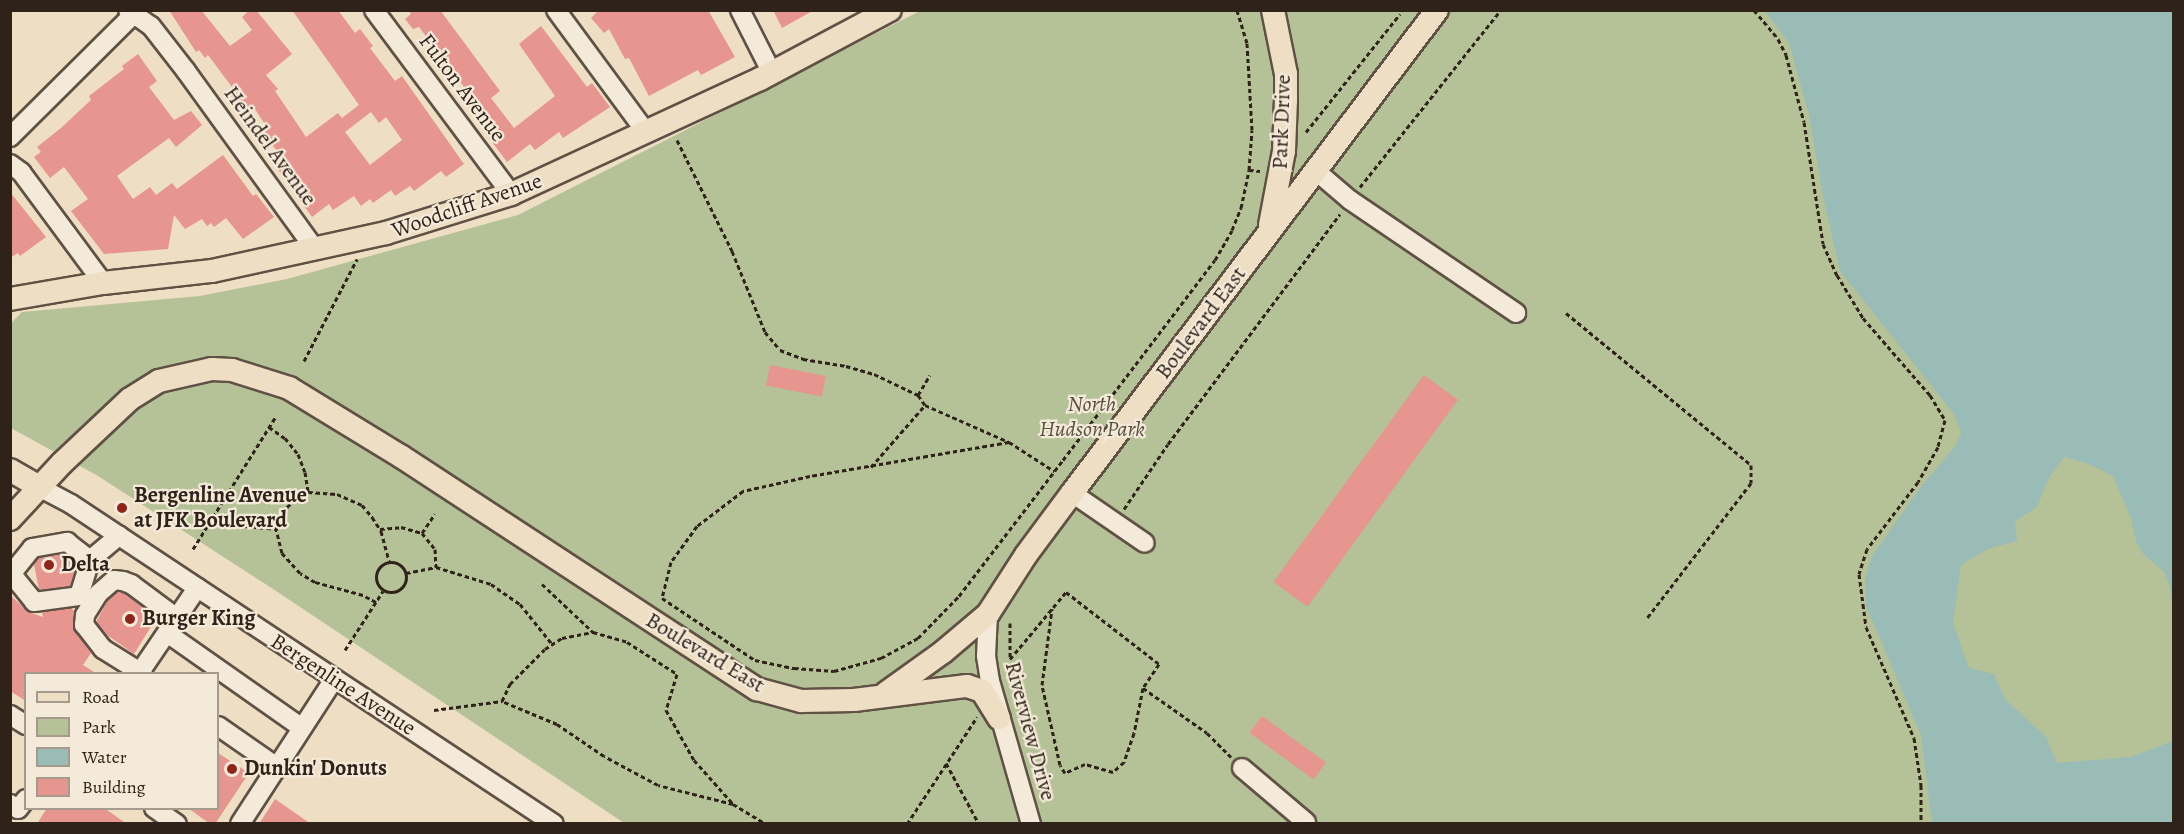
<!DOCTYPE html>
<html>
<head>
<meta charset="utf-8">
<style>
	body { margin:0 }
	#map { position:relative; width:2184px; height:834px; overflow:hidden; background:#eedec4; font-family:Alegreya,serif }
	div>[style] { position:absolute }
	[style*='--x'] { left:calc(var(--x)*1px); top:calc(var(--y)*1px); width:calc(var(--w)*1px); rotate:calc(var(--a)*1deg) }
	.green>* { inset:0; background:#b5c297 }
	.water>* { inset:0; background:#99bcb7 }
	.building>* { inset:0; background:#e6958f; transform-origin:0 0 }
	.path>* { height:3px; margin-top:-1.5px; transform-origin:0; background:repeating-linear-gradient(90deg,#2f2219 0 4.5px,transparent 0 7.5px) }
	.path>.ring { margin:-1.5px; padding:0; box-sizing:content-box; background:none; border:3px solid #2f2219; border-radius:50% }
	.roads { filter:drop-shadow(2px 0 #5f5144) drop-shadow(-2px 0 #5f5144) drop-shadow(0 2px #5f5144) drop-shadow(0 -2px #5f5144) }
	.minor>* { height:18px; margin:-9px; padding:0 9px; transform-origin:9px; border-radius:9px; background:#f4ead9 }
	.major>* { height:22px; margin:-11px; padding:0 11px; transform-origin:11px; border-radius:11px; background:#eedec4 }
	.dots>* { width:16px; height:16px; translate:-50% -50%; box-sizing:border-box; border:3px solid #f4ead9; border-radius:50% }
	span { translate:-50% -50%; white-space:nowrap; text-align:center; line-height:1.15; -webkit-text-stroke:4.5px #f4ead9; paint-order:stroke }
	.street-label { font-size:22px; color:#2f2219 }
	.park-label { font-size:22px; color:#57523f; font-style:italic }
	.poi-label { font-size:22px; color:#2f2219; font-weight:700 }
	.left { translate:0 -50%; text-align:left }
	.frame { position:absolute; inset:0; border:12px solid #2f2219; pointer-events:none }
	.legend { position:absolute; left:24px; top:672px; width:195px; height:138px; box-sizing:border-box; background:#f4ead9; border:2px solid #a59a8c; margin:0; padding:8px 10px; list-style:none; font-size:18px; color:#2f2219 }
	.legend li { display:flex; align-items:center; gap:12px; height:30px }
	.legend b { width:30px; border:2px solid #a59a8c }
</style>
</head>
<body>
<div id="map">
	<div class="green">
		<i style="clip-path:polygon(920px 11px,2173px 11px,2173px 823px,624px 823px,270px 587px,98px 476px,11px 428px,11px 323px,22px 312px,200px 296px,287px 279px,518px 215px)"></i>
	</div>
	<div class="water">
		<i style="clip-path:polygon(1765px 11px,2173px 11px,2173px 599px,2171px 599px,2170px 588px,2164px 572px,2143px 554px,2136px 541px,2131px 519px,2113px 476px,2089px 464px,2064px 457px,2049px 478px,2037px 507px,2015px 521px,2017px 541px,1988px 549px,1961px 565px,1953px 623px,1969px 668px,1994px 674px,2005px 699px,2046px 737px,2057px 763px,2131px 757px,2173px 741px,2173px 823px,1932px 823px,1921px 735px,1866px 606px,1865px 579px,1872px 556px,1920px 488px,1956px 445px,1961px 433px,1954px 414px,1840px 271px,1824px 201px,1809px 115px,1789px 43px)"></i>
	</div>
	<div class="building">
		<i style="clip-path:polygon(evenodd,169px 10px,201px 10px,230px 46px,252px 30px,242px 17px,250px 10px,256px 10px,292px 54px,266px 75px,278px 89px,275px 91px,306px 137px,338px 113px,342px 118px,359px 105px,292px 10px,338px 10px,355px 33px,360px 29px,373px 46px,370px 48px,395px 81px,402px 76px,464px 164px,446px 177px,441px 171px,414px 191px,410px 186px,395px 196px,391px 190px,373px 203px,370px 199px,361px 206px,354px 196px,333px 210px,329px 204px,312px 217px,272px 161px,280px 155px,268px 139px,265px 132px,268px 129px,253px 106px,250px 109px,244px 104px,240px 107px,231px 96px,235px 91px,208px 55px,205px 58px,199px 50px,196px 52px,169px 10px,371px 112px,379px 123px,386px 117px,402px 140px,370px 165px,345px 132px,371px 112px)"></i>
		<i style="clip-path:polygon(409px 10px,440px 10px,500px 91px,491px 98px,514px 128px,555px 96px,519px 44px,541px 26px,587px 87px,592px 83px,610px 107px,563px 138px,559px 132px,535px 150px,530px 144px,507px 162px,489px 138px,497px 131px,419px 27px,413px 29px,405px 19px,411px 14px)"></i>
		<i style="clip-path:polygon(599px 10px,708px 10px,735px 57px,701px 75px,698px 70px,649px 96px,629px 58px,625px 59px,609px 29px,604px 33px,591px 18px)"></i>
		<i style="clip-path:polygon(773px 10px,814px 10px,782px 28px)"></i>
		<i style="clip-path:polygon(138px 54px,157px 81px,149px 87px,174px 120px,191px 111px,202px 125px,176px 147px,169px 138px,117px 176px,133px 199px,150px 187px,156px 195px,172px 183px,177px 189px,223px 155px,253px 196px,256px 194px,274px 217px,243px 239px,226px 218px,214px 227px,211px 223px,207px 226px,202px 219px,185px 229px,174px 215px,168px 249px,104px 254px,71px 211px,88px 199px,64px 167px,50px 178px,34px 157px,41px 152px,37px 147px,61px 128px,91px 100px,89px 96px,124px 69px,122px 66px)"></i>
		<i style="clip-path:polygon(10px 192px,46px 237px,20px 256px,18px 253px,10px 258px)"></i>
		<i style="left:770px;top:365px;width:57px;height:21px;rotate:11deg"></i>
		<i style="left:1424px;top:375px;width:42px;height:256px;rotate:36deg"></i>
		<i style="clip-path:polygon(64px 554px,71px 560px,74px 574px,70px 586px,39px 590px,34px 564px,38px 558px)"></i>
		<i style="clip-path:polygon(118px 592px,126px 594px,157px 617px,134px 654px,107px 635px,96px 622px,108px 600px)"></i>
		<i style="clip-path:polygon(10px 595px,29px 612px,43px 617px,42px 612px,71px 608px,75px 612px,75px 631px,91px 653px,83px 665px,97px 674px,26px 674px,26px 701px,10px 691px)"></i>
		<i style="left:1262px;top:716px;width:79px;height:21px;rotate:36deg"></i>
		<i style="clip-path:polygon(218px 753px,249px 773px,215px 824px,210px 824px,188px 808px,218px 808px)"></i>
		<i style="clip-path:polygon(275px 799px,311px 824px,259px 824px)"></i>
		<i style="clip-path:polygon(47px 808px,104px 808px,127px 824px,37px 824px)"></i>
	</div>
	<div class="path">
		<i style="--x:1754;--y:10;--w:38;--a:50"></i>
		<i style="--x:1778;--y:39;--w:18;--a:63"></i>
		<i style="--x:1786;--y:55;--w:69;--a:75"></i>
		<i style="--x:1804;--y:122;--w:123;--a:81.1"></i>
		<i style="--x:1823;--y:244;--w:34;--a:66"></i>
		<i style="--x:1837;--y:275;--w:50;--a:58.8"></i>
		<i style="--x:1863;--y:318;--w:102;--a:49"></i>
		<i style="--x:1930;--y:395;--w:29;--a:59"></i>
		<i style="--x:1945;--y:420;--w:28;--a:105"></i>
		<i style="--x:1938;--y:447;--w:40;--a:119.7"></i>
		<i style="--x:1918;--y:482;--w:84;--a:127.3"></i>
		<i style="--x:1867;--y:549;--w:26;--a:108"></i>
		<i style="--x:1859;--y:574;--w:53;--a:82.5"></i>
		<i style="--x:1866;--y:627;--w:121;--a:66.6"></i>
		<i style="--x:1914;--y:738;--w:48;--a:81.5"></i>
		<i style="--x:1921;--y:785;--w:39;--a:90"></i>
		<i style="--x:1306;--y:132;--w:151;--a:-51.5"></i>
		<i style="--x:677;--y:140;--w:124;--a:63.6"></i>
		<i style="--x:732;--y:251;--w:87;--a:67.8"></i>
		<i style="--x:765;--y:332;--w:23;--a:50"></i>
		<i style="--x:780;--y:350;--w:25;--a:21"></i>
		<i style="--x:803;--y:359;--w:44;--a:9.2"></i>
		<i style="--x:846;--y:366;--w:29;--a:16"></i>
		<i style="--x:874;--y:374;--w:49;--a:25.5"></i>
		<i style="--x:918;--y:395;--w:12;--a:55"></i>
		<i style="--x:925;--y:405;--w:92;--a:23.8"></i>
		<i style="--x:1009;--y:442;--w:54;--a:32.8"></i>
		<i style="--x:1249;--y:170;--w:11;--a:5"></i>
		<i style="--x:1360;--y:187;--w:226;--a:-51.5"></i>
		<i style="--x:1566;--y:313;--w:239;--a:39.4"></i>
		<i style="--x:1751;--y:465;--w:18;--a:90"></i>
		<i style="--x:1751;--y:483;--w:170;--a:127.6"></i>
		<i style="--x:304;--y:361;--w:115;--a:-62.5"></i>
		<i style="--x:918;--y:395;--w:23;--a:-59"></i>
		<i style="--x:269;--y:427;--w:19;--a:35"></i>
		<i style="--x:285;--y:438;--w:21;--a:51"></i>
		<i style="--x:298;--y:454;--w:19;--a:69"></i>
		<i style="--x:305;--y:472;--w:20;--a:81"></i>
		<i style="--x:1009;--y:442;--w:202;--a:170.3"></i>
		<i style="--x:810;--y:476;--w:69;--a:167.4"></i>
		<i style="--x:743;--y:491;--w:58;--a:142.7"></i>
		<i style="--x:697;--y:526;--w:44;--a:125.8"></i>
		<i style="--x:671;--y:562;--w:37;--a:104"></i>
		<i style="--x:662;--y:598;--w:112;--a:33.7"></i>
		<i style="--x:755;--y:660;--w:40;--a:12"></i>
		<i style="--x:794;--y:668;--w:40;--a:4.3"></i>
		<i style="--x:834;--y:671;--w:49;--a:-15.5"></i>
		<i style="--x:881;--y:658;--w:42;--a:-28.4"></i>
		<i style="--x:918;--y:638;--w:59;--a:-45.7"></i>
		<i style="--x:959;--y:596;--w:171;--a:-52.6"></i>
		<i style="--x:1063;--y:460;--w:251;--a:-52.8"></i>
		<i style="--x:1215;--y:260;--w:34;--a:-60"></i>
		<i style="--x:1232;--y:230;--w:24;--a:-68"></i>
		<i style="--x:1241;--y:208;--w:39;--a:-78"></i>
		<i style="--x:1249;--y:170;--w:40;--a:-85.7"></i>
		<i style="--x:1252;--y:130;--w:87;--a:-93.3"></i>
		<i style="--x:1247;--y:43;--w:34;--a:-107"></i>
		<i style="--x:871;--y:467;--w:82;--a:-48.9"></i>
		<i style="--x:1124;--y:509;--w:78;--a:-55.9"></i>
		<i style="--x:1168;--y:444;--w:287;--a:-53.2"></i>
		<i style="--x:213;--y:517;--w:32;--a:16"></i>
		<i style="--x:244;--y:526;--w:32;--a:5"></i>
		<i style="--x:380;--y:529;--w:21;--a:-5"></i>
		<i style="--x:401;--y:527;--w:22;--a:16"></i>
		<i style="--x:422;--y:533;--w:21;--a:51"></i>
		<i style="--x:435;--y:549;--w:18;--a:87"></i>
		<i style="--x:422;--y:533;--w:23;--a:-56"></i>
		<i style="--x:193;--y:549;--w:157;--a:-58"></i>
		<i class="ring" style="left:376px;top:562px;width:27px;height:27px"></i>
		<i style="--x:406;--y:573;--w:31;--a:-11"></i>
		<i style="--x:436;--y:567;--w:58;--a:17.2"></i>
		<i style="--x:491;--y:584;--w:35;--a:35"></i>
		<i style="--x:520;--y:604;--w:51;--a:51.3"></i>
		<i style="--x:542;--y:584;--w:70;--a:43.3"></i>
		<i style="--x:376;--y:602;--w:15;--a:-152"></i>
		<i style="--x:363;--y:595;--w:50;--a:-164.8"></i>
		<i style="--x:315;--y:582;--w:17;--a:-149"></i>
		<i style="--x:300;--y:573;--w:27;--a:-132"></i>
		<i style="--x:282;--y:553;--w:25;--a:-104"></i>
		<i style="--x:276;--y:529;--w:25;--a:-63"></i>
		<i style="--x:287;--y:507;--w:13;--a:-42"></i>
		<i style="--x:297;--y:498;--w:13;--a:-29"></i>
		<i style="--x:308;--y:492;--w:29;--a:4"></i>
		<i style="--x:337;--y:494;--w:27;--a:24"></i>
		<i style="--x:362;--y:505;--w:16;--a:50"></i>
		<i style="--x:372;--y:517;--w:17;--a:57"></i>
		<i style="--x:381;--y:531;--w:31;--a:75"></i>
		<i style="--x:345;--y:650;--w:70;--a:-57.2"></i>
		<i style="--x:1010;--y:657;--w:34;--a:-90"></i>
		<i style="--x:1010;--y:659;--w:87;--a:-50.1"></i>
		<i style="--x:1066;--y:592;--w:118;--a:37.7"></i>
		<i style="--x:1159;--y:664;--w:29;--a:124"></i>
		<i style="--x:1143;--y:688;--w:46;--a:101.3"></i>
		<i style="--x:1134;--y:733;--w:31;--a:109"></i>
		<i style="--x:1124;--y:762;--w:15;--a:138"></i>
		<i style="--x:1113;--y:772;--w:29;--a:-164"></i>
		<i style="--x:1085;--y:764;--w:22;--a:156"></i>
		<i style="--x:1065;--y:773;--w:9;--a:-122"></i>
		<i style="--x:1060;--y:765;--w:82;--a:-102.7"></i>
		<i style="--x:1042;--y:685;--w:77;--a:-82.5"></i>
		<i style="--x:1143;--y:688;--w:78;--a:35.1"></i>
		<i style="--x:1207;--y:733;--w:34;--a:45"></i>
		<i style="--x:434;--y:710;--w:69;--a:-7.5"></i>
		<i style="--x:946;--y:763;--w:69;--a:61.6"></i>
		<i style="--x:733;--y:804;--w:77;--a:-165.8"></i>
		<i style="--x:658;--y:785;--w:61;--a:-151.8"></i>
		<i style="--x:604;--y:756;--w:57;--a:-145.8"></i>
		<i style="--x:557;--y:724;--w:60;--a:-157.3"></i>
		<i style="--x:502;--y:701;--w:19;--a:-65"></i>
		<i style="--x:510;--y:684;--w:49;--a:-45"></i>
		<i style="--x:545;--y:649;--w:20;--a:-33"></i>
		<i style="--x:562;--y:638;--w:32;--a:-11"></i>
		<i style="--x:593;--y:632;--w:35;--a:16"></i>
		<i style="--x:627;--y:642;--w:59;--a:32.6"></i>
		<i style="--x:677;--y:674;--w:38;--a:107"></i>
		<i style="--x:666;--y:710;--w:57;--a:60.8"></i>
		<i style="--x:694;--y:760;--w:59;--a:48.4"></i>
		<i style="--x:733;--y:804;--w:39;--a:31"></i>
		<i style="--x:907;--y:824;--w:128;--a:-56.8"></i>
	</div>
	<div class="roads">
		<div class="minor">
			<i style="--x:128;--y:10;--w:28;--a:35"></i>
			<i style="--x:151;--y:26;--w:57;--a:52.1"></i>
			<i style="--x:186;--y:71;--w:220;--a:54.1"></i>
			<i style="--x:374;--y:10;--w:229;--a:53.3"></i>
			<i style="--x:556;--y:10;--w:152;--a:53.6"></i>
			<i style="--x:740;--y:10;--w:71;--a:63.1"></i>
			<i style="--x:10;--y:137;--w:180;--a:-44.8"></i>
			<i style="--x:10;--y:164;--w:14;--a:36"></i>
			<i style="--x:21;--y:172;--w:138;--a:53.5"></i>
			<i style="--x:1316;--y:171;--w:45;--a:40.5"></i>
			<i style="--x:1350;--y:200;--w:201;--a:34.2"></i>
			<i style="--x:39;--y:487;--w:36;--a:28"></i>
			<i style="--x:71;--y:504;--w:579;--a:33.53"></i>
			<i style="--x:1072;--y:493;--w:88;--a:34.4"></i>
			<i style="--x:10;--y:572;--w:38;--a:51"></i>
			<i style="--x:34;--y:602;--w:45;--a:-7.6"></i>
			<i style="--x:79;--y:596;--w:38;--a:-73"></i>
			<i style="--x:90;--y:560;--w:38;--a:-40"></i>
			<i style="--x:12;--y:573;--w:32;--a:-51"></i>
			<i style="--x:32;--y:548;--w:36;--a:-10"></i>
			<i style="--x:67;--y:542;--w:29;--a:38"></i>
			<i style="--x:988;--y:614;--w:42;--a:92.7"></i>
			<i style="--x:986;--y:656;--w:25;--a:81"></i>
			<i style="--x:990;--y:681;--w:149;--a:74"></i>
			<i style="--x:167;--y:633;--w:165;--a:35.1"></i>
			<i style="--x:140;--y:672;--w:44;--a:-148.1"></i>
			<i style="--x:103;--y:649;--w:31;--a:-128"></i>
			<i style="--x:84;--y:625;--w:10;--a:-84"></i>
			<i style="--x:85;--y:615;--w:26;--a:-58"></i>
			<i style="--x:99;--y:593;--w:20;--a:-41"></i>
			<i style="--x:114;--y:580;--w:9;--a:6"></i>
			<i style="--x:123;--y:581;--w:9;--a:21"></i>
			<i style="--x:131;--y:584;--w:57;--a:36.5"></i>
			<i style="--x:143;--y:674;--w:4;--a:-146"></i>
			<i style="--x:140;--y:672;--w:102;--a:-55.8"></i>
			<i style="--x:10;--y:715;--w:19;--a:32"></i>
			<i style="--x:218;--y:726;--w:72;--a:34.8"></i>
			<i style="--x:1242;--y:768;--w:84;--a:40.2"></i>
			<i style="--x:10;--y:804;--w:9;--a:32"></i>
			<i style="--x:18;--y:809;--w:13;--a:-51"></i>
			<i style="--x:154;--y:808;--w:28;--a:35"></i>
			<i style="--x:240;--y:824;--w:173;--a:-57"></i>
		</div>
		<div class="major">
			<i style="--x:1270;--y:225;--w:75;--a:-79.3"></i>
			<i style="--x:1284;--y:151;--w:51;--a:-87.8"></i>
			<i style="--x:1286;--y:100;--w:26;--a:-90"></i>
			<i style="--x:1286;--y:74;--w:65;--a:-101.5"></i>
			<i style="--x:10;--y:299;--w:94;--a:-9.8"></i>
			<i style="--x:103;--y:283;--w:110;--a:-6.3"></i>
			<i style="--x:212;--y:271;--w:178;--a:-12.3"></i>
			<i style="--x:386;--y:233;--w:131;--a:-17.3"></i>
			<i style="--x:511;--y:194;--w:274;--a:-24.8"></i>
			<i style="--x:760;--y:79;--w:147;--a:-28"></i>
			<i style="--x:10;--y:470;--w:34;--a:30"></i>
			<i style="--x:10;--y:519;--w:76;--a:-47.1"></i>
			<i style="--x:62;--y:463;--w:93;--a:-43.3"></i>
			<i style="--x:130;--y:399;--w:34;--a:-32"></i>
			<i style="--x:159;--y:381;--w:54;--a:-12.8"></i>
			<i style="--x:212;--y:369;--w:20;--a:3"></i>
			<i style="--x:232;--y:370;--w:60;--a:17.5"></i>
			<i style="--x:289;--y:388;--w:132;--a:31.4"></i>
			<i style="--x:402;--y:457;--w:424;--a:33.2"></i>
			<i style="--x:757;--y:689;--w:46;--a:15.3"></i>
			<i style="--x:801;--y:701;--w:53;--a:-1.1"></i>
			<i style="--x:854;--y:700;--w:114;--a:-7.1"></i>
			<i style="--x:967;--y:686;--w:16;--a:18"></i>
			<i style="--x:982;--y:691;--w:32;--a:58"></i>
			<i style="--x:886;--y:693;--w:70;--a:-35.7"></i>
			<i style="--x:943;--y:652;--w:59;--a:-40.2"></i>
			<i style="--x:988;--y:614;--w:70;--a:-57.2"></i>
			<i style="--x:1026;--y:555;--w:77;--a:-53.4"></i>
			<i style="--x:1072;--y:493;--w:605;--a:-52.92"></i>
		</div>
	</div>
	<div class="dots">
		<i style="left:122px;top:508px;background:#8f2418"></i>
		<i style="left:49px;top:565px;background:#8f2418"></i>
		<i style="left:130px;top:619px;background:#8f2418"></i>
		<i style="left:232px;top:769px;background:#8f2418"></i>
	</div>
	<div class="street-label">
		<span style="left:462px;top:88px;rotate:53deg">Fulton Avenue</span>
		<span style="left:1282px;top:122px;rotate:-88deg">Park Drive</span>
		<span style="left:270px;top:146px;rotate:54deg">Heindel Avenue</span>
		<span style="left:467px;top:206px;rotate:-19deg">Woodcliff Avenue</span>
		<span style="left:1201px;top:323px;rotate:-53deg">Boulevard East</span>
		<span style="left:705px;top:653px;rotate:31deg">Boulevard East</span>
		<span style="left:343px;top:685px;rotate:33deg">Bergenline Avenue</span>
		<span style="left:1030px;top:731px;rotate:75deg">Riverview Drive</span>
	</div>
	<div class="park-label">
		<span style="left:1092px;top:417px">North<br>Hudson Park</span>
	</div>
	<div class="poi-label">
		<span class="left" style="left:134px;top:508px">Bergenline Avenue<br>at JFK Boulevard</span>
		<span class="left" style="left:61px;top:565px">Delta</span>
		<span class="left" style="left:142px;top:619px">Burger King</span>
		<span class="left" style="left:244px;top:769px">Dunkin' Donuts</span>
	</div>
	<div class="frame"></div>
	<ul class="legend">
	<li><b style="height:8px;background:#eedec4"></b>Road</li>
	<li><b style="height:16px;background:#b5c297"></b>Park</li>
	<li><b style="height:16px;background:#99bcb7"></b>Water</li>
	<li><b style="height:16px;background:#e6958f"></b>Building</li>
	</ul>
</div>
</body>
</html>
